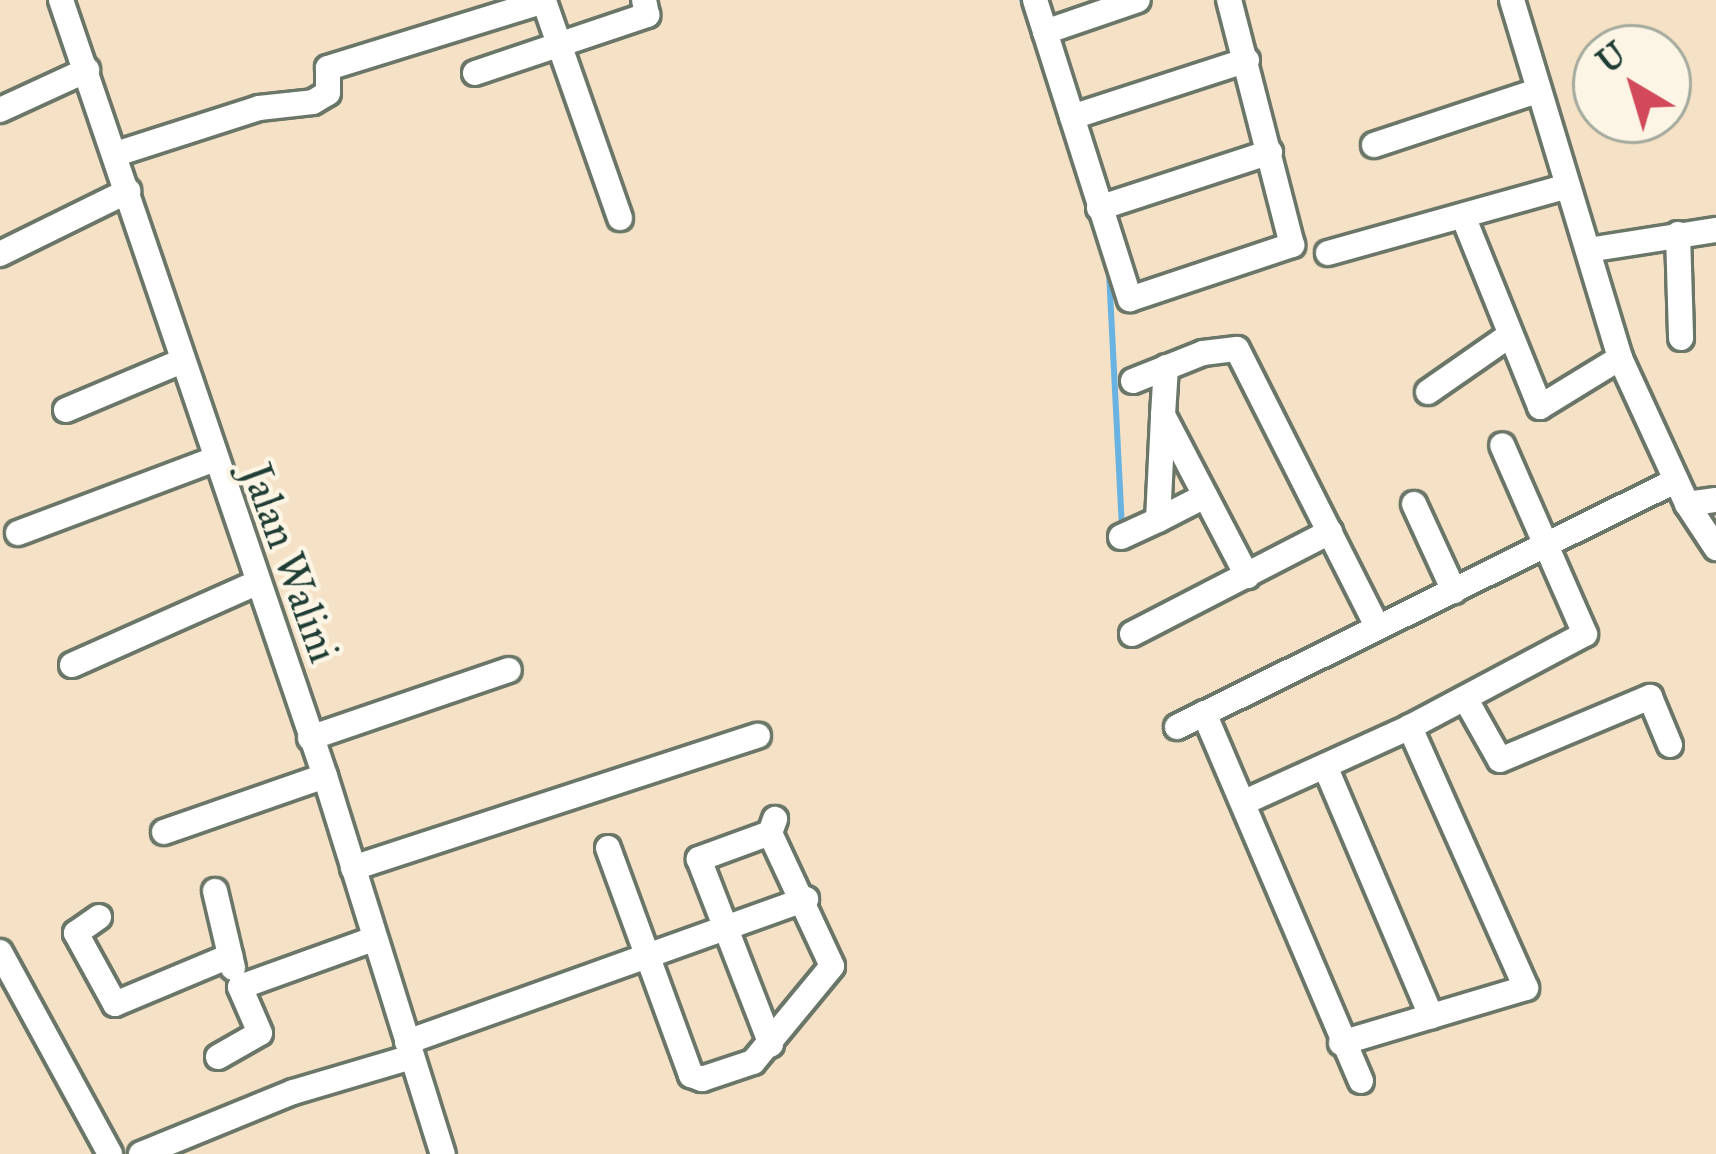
<!DOCTYPE html>
<html>
<head>
<meta charset="utf-8">
<style>
	body { margin:0 }
	#map { position:relative; width:1716px; height:1154px; overflow:hidden; background:#f5e1c5; font-family:"IM FELL Great Primer",serif }
	div>[style] { position:absolute }
	[style*='--x'] { left:calc(var(--x)*1px); top:calc(var(--y)*1px); width:calc(var(--w)*1px); rotate:calc(var(--a)*1deg) }
	.stream>* { height:6px; margin:-3px; padding:0 3px; transform-origin:3px; border-radius:3px; background:#68b3e1 }
	.roads { filter:drop-shadow(3px 0 #6a7667) drop-shadow(-3px 0 #6a7667) drop-shadow(0 3px #6a7667) drop-shadow(0 -3px #6a7667) }
	.minor>* { height:24px; margin:-12px; padding:0 12px; transform-origin:12px; border-radius:12px; background:#fff }
	span { translate:-50% -50%; white-space:nowrap; text-align:center; line-height:1.15; -webkit-text-stroke:9px #fcf5e5; paint-order:stroke }
	.street-label { font-size:42px; color:#1f3d34 }
	.north { position:absolute; left:1572px; top:24px; width:120px; height:120px; box-sizing:border-box; background:#fcf5e5; border:3px solid #a4ab9e; border-radius:50%; rotate:322deg; font-size:33px; font-weight:700; line-height:48px; text-align:center; color:#1f3d34 }
	.north::after { content:''; display:block; margin:auto; width:42px; height:54px; background:#d1495b; clip-path:polygon(50% 0,100% 100%,50% 72%,0 100%) }
</style>
</head>
<body>
<div id="map">
	<div class="stream">
		<i style="--x:1022;--y:0;--w:206;--a:72.2"></i>
		<i style="--x:1109;--y:272;--w:256;--a:87.1"></i>
	</div>
	<div class="roads">
		<div class="minor">
			<i style="--x:61;--y:0;--w:820;--a:71.21"></i>
			<i style="--x:325;--y:776;--w:396;--a:72.7"></i>
			<i style="--x:1035;--y:0;--w:314;--a:72.4"></i>
			<i style="--x:1130;--y:299;--w:171;--a:-18.4"></i>
			<i style="--x:1292;--y:245;--w:253;--a:-104.4"></i>
			<i style="--x:1512;--y:0;--w:374;--a:73.2"></i>
			<i style="--x:1620;--y:358;--w:161;--a:65.3"></i>
			<i style="--x:1687;--y:504;--w:53;--a:56.6"></i>
			<i style="--x:1045;--y:32;--w:98;--a:-19"></i>
			<i style="--x:475;--y:73;--w:182;--a:-18.6"></i>
			<i style="--x:647;--y:15;--w:15;--a:-101"></i>
			<i style="--x:0;--y:110;--w:96;--a:-24.7"></i>
			<i style="--x:1072;--y:117;--w:184;--a:-18"></i>
			<i style="--x:1374;--y:145;--w:172;--a:-18.3"></i>
			<i style="--x:116;--y:154;--w:150;--a:-17.8"></i>
			<i style="--x:259;--y:108;--w:54;--a:-6.3"></i>
			<i style="--x:313;--y:102;--w:17;--a:-31"></i>
			<i style="--x:328;--y:93;--w:25;--a:-90"></i>
			<i style="--x:328;--y:68;--w:226;--a:-17.2"></i>
			<i style="--x:544;--y:1;--w:230;--a:70.7"></i>
			<i style="--x:1099;--y:208;--w:180;--a:-18.1"></i>
			<i style="--x:1463;--y:216;--w:206;--a:68"></i>
			<i style="--x:1540;--y:407;--w:94;--a:-31.5"></i>
			<i style="--x:1678;--y:234;--w:104;--a:88.3"></i>
			<i style="--x:1588;--y:250;--w:130;--a:-8.9"></i>
			<i style="--x:1328;--y:253;--w:246;--a:-15.6"></i>
			<i style="--x:0;--y:254;--w:143;--a:-26.2"></i>
			<i style="--x:1166;--y:367;--w:48;--a:93.6"></i>
			<i style="--x:1163;--y:415;--w:182;--a:62.4"></i>
			<i style="--x:1133;--y:381;--w:75;--a:-21.8"></i>
			<i style="--x:1203;--y:353;--w:34;--a:-7"></i>
			<i style="--x:1237;--y:349;--w:308;--a:63.2"></i>
			<i style="--x:1428;--y:392;--w:96;--a:-34.8"></i>
			<i style="--x:66;--y:410;--w:126;--a:-22.9"></i>
			<i style="--x:1414;--y:504;--w:96;--a:65.3"></i>
			<i style="--x:1687;--y:504;--w:29;--a:-8"></i>
			<i style="--x:1158;--y:520;--w:53;--a:-27.1"></i>
			<i style="--x:18;--y:533;--w:207;--a:-20.6"></i>
			<i style="--x:1121;--y:537;--w:41;--a:-24.7"></i>
			<i style="--x:1158;--y:520;--w:103;--a:-87.2"></i>
			<i style="--x:1132;--y:634;--w:223;--a:-27.3"></i>
			<i style="--x:72;--y:665;--w:201;--a:-24"></i>
			<i style="--x:1465;--y:698;--w:71;--a:60.6"></i>
			<i style="--x:1500;--y:760;--w:163;--a:-22.8"></i>
			<i style="--x:1650;--y:697;--w:52;--a:67.4"></i>
			<i style="--x:1204;--y:713;--w:400;--a:66.9"></i>
			<i style="--x:1177;--y:727;--w:555;--a:-26.29"></i>
			<i style="--x:310;--y:738;--w:210;--a:-18.9"></i>
			<i style="--x:1325;--y:766;--w:272;--a:67"></i>
			<i style="--x:1247;--y:801;--w:179;--a:-24.4"></i>
			<i style="--x:1410;--y:727;--w:198;--a:-28"></i>
			<i style="--x:1585;--y:634;--w:206;--a:-113.7"></i>
			<i style="--x:164;--y:832;--w:170;--a:-19.2"></i>
			<i style="--x:770;--y:833;--w:76;--a:159.9"></i>
			<i style="--x:699;--y:859;--w:199;--a:68.8"></i>
			<i style="--x:608;--y:848;--w:242;--a:69.9"></i>
			<i style="--x:691;--y:1075;--w:12;--a:20"></i>
			<i style="--x:702;--y:1079;--w:54;--a:-18.4"></i>
			<i style="--x:753;--y:1062;--w:124;--a:-50.5"></i>
			<i style="--x:832;--y:966;--w:147;--a:-115"></i>
			<i style="--x:770;--y:833;--w:15;--a:-70"></i>
			<i style="--x:353;--y:868;--w:426;--a:-18.1"></i>
			<i style="--x:215;--y:891;--w:79;--a:76.8"></i>
			<i style="--x:99;--y:917;--w:28;--a:145"></i>
			<i style="--x:76;--y:933;--w:81;--a:61.2"></i>
			<i style="--x:115;--y:1004;--w:125;--a:-22.7"></i>
			<i style="--x:0;--y:952;--w:230;--a:61.4"></i>
			<i style="--x:407;--y:1042;--w:424;--a:-19.7"></i>
			<i style="--x:1341;--y:1043;--w:193;--a:-16.6"></i>
			<i style="--x:1526;--y:988;--w:286;--a:-114"></i>
			<i style="--x:218;--y:1057;--w:48;--a:-29.7"></i>
			<i style="--x:260;--y:1033;--w:50;--a:-113.5"></i>
			<i style="--x:240;--y:987;--w:141;--a:-19.8"></i>
			<i style="--x:141;--y:1154;--w:164;--a:-22.2"></i>
			<i style="--x:293;--y:1092;--w:123;--a:-16.5"></i>
		</div>
	</div>
	<div class="street-label">
		<span style="left:290px;top:563px;rotate:70deg">Jalan Walini</span>
	</div>
	<div class="north">U</div>
</div>
</body>
</html>
